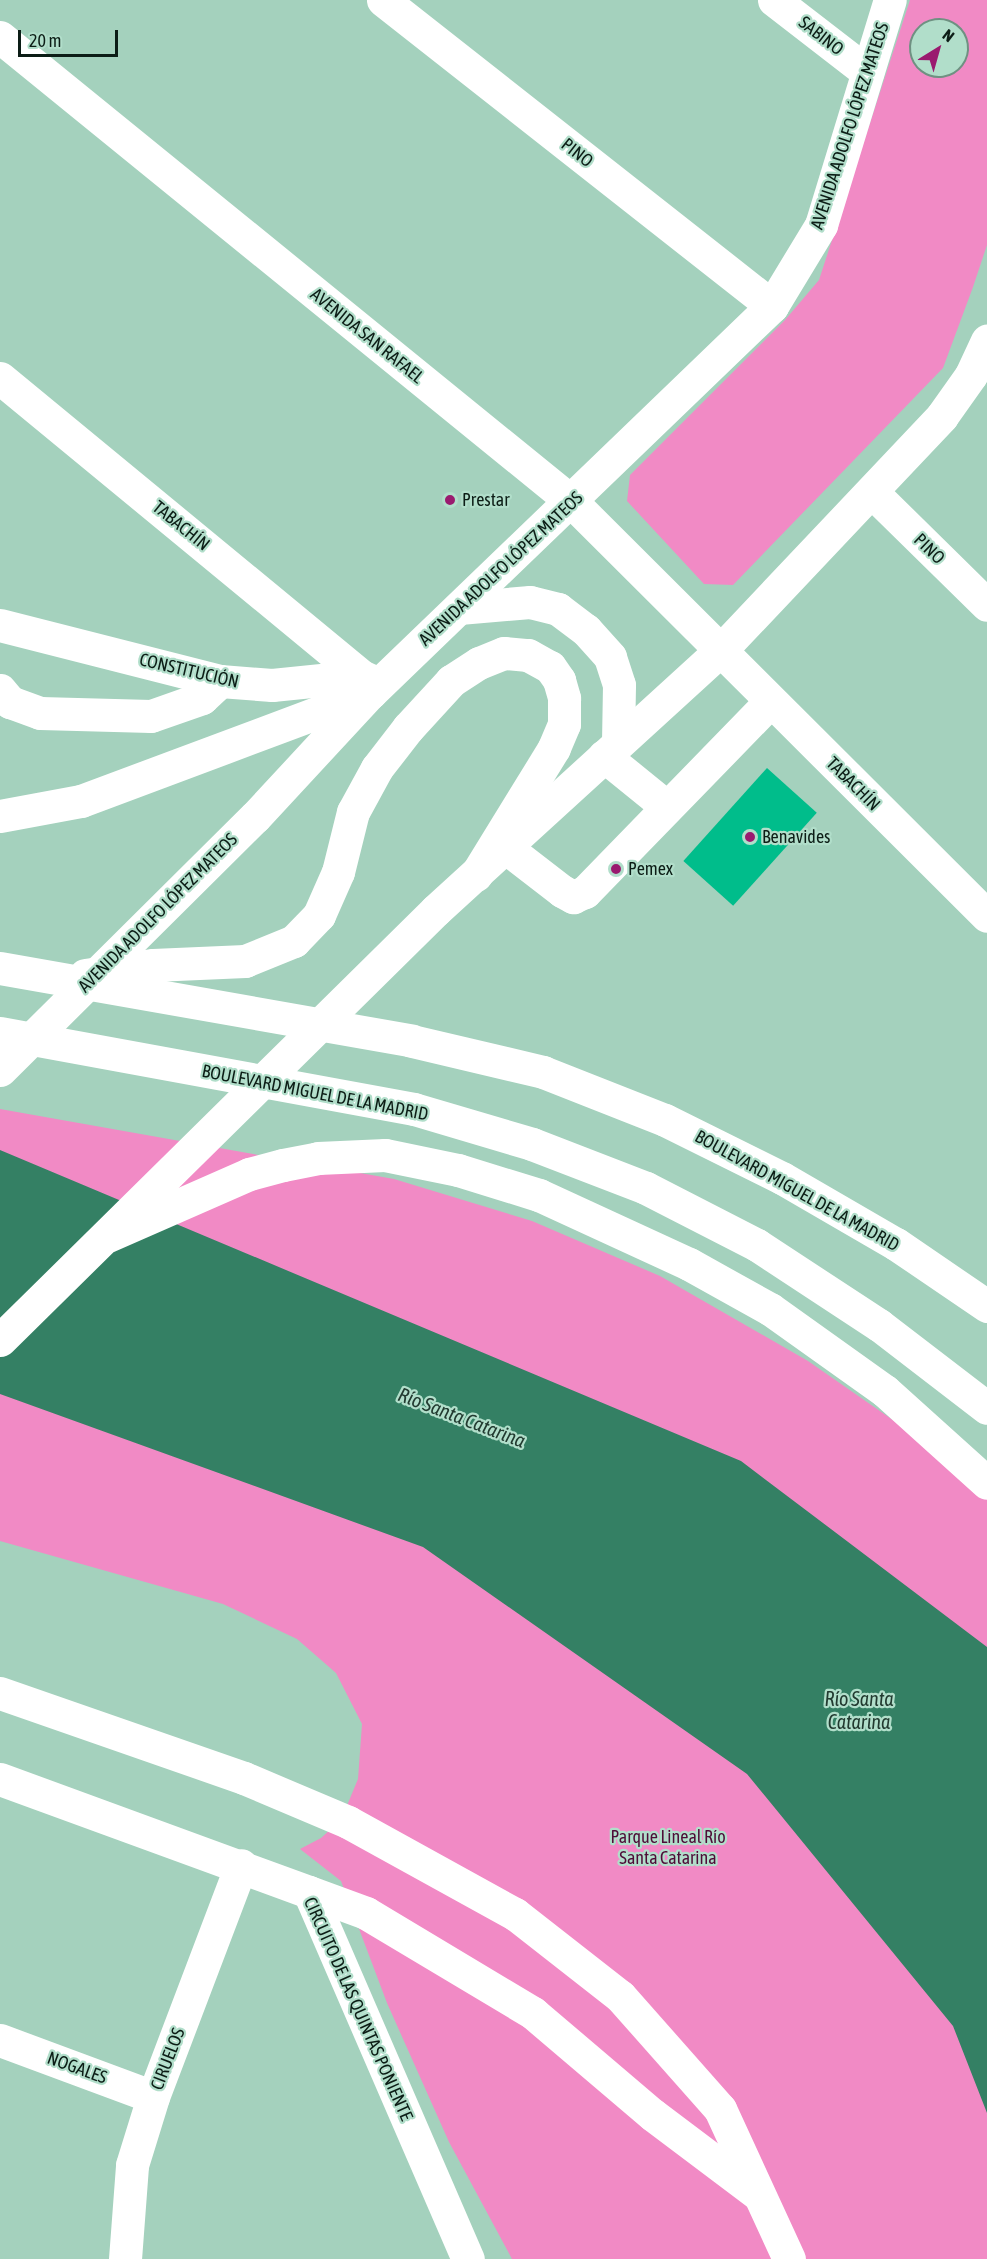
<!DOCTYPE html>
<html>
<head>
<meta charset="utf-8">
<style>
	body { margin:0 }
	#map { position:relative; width:987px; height:2259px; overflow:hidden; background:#a4d1bd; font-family:"Asap Condensed",sans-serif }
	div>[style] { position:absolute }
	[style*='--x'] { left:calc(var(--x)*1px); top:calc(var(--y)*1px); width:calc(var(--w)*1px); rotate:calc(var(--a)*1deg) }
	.green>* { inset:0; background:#f18ac5 }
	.water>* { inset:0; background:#348064 }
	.building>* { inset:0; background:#00bd8b; transform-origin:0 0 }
	.minor>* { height:33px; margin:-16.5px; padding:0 16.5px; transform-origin:16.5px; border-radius:16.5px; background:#fff }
	.major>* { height:33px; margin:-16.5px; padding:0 16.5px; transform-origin:16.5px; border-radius:16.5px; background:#fff }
	.highway>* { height:33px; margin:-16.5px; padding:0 16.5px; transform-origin:16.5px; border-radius:16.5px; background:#fff }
	.dots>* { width:16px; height:16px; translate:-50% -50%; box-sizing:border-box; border:3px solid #b1deca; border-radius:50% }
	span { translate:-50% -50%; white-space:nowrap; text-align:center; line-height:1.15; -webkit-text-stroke:4.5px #b1deca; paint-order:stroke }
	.street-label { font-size:18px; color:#0c1d16 }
	.poi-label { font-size:18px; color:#0c1d16 }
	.left { translate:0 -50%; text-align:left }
	.park-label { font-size:18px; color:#4e0c37 }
	.water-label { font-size:20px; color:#223a30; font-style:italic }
	.north { position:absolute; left:909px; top:18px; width:60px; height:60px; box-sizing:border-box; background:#b1deca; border:2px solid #6f9182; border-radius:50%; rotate:37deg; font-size:16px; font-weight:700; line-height:24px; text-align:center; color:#0c1d16 }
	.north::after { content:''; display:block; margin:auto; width:21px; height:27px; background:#9a1a6f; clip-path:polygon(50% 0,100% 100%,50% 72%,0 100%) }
	.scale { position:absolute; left:18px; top:30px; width:100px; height:27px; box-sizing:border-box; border:3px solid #0c1d16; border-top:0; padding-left:8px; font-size:18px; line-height:21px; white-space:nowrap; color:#0c1d16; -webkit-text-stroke:4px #b1deca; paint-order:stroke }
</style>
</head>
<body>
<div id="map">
	<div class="green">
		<i style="clip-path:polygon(evenodd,910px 0,987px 0,987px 245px,973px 287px,943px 368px,733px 585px,704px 584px,627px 501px,630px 475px,785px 320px,819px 280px,910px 0,921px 30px,957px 30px,957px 66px,921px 66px,921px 30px)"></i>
		<i style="clip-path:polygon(0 1109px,394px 1179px,532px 1221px,660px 1276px,808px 1361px,923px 1441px,987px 1494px,987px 2259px,512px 2259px,449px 2142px,387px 2003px,341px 1881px,300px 1849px,321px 1838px,341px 1820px,358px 1779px,362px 1724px,336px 1673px,297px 1639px,223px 1604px,0 1541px)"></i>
	</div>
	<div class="water">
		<i style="clip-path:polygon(0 1150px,741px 1461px,987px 1647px,987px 2113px,953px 2026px,747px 1774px,423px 1547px,0 1394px)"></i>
	</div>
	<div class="building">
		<i style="left:767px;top:768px;width:67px;height:125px;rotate:42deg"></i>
	</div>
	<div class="minor">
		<i style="--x:383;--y:0;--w:495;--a:38.2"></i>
		<i style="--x:774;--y:0;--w:118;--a:37.7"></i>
		<i style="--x:0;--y:37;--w:737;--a:39.11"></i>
		<i style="--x:572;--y:502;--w:586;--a:44.93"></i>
		<i style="--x:0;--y:378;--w:468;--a:39.5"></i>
		<i style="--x:872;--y:492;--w:161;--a:44.5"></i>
		<i style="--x:0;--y:625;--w:227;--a:14.3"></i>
		<i style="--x:220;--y:681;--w:52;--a:4.4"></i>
		<i style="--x:272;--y:685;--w:89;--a:-5.8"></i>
		<i style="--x:361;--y:676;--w:13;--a:23"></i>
		<i style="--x:0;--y:690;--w:16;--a:50"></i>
		<i style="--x:10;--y:702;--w:32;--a:20"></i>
		<i style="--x:40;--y:713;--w:111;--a:1.5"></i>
		<i style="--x:151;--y:716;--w:54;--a:-19.4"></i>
		<i style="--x:202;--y:698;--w:25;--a:-43"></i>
		<i style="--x:604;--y:756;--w:81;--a:39"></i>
		<i style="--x:505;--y:847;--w:72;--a:37.7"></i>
		<i style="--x:562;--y:891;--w:13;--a:29"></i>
		<i style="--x:573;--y:897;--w:13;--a:-23"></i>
		<i style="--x:585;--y:892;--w:265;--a:-45.8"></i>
		<i style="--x:0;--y:1779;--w:329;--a:20.1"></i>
		<i style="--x:309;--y:1892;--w:400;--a:66.6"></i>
		<i style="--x:0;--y:2040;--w:163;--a:20.4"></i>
		<i style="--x:125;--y:2259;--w:94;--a:-85.7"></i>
		<i style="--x:132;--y:2165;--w:71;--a:-72.8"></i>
		<i style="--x:153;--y:2097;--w:248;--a:-69.2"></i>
	</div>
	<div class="major">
		<i style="--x:459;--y:608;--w:71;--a:-4.8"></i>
		<i style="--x:530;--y:602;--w:29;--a:14"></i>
		<i style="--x:558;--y:609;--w:35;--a:37"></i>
		<i style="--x:586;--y:630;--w:36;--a:48"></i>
		<i style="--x:610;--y:657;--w:29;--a:72"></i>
		<i style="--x:619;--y:685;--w:57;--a:91"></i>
		<i style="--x:0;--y:1070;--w:359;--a:-44.8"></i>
		<i style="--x:255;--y:817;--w:169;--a:-47.2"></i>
		<i style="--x:370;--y:693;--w:558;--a:-43.91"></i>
		<i style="--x:772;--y:306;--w:95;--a:-58.8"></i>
		<i style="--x:821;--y:225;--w:235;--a:-73"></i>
		<i style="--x:0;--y:1340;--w:612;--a:-44.6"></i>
		<i style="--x:436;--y:910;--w:384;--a:-42.4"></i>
		<i style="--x:720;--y:651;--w:323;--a:-46.6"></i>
		<i style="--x:942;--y:416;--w:50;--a:-54.7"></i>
		<i style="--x:971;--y:375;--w:38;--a:-65"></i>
	</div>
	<div class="highway">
		<i style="--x:0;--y:816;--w:82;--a:-10.5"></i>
		<i style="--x:81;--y:801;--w:309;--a:-20.5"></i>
		<i style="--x:0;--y:968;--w:418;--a:10"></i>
		<i style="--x:412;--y:1041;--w:135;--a:13.3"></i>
		<i style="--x:543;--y:1072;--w:131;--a:21.5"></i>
		<i style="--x:665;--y:1120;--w:131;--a:26.4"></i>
		<i style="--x:782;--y:1178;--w:132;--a:30.1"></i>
		<i style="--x:896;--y:1244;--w:110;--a:34.3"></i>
		<i style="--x:85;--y:975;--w:69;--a:-8.4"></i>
		<i style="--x:153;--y:965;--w:92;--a:-2.5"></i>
		<i style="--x:245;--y:961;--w:53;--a:-22.2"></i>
		<i style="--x:294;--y:941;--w:36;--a:-46"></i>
		<i style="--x:319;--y:915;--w:47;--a:-66.2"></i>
		<i style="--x:338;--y:872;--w:62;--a:-76"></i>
		<i style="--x:353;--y:812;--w:50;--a:-61.4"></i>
		<i style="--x:377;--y:768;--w:51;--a:-52.2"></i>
		<i style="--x:408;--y:728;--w:64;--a:-47.5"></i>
		<i style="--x:451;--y:681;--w:33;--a:-33"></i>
		<i style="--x:479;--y:663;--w:27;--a:-22"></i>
		<i style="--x:504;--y:653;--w:24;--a:5"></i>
		<i style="--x:528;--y:655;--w:25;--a:29"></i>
		<i style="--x:550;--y:667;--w:16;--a:55"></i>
		<i style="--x:559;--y:680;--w:19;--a:74"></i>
		<i style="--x:564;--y:698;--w:26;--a:90"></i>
		<i style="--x:564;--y:724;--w:26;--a:113"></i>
		<i style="--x:554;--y:748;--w:149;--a:121.6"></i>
		<i style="--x:0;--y:1033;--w:421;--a:10.4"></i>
		<i style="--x:414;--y:1109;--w:123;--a:16.5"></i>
		<i style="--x:532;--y:1144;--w:122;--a:21.1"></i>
		<i style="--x:646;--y:1188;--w:125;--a:27.2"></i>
		<i style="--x:757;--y:1245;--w:146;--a:33.3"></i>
		<i style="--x:879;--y:1325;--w:136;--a:37.5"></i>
		<i style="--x:108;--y:1236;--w:154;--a:-23.7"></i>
		<i style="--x:249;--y:1174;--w:35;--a:-15"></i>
		<i style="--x:283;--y:1165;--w:36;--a:-11"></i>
		<i style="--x:318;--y:1158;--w:67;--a:-2.6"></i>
		<i style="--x:385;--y:1155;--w:75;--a:11.6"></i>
		<i style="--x:458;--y:1170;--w:85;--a:17.2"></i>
		<i style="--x:539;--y:1195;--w:165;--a:24.7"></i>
		<i style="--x:689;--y:1264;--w:93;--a:29.1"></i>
		<i style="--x:770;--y:1309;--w:141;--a:35.5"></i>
		<i style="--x:885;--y:1391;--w:137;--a:42"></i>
		<i style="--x:0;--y:1693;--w:258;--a:19.2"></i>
		<i style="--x:244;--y:1778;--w:113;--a:22.9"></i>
		<i style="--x:348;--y:1822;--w:191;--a:28.9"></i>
		<i style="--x:515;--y:1914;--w:133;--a:38"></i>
		<i style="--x:620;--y:1996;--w:151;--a:48.5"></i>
		<i style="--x:720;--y:2109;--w:165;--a:65.3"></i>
		<i style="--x:309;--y:1892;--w:61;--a:20.2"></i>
		<i style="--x:366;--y:1913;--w:195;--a:30.9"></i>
		<i style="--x:533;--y:2013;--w:157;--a:40.4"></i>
		<i style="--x:653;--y:2115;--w:131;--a:37"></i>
	</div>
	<div class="dots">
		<i style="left:450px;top:500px;background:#9a1a6f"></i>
		<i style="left:750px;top:837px;background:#9a1a6f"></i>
		<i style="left:616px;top:869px;background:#9a1a6f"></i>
	</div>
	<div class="street-label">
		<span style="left:821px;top:36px;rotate:38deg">SABINO</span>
		<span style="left:850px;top:126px;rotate:-72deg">AVENIDA ADOLFO LÓPEZ MATEOS</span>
		<span style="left:577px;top:153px;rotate:38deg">PINO</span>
		<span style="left:367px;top:336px;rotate:39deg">AVENIDA SAN RAFAEL</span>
		<span style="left:181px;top:526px;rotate:39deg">TABACHÍN</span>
		<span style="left:929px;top:549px;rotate:44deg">PINO</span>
		<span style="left:501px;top:569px;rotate:-43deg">AVENIDA ADOLFO LÓPEZ MATEOS</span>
		<span style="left:189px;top:671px;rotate:13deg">CONSTITUCIÓN</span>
		<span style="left:853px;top:784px;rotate:45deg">TABACHÍN</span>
		<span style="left:158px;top:913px;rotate:-45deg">AVENIDA ADOLFO LÓPEZ MATEOS</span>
		<span style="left:315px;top:1093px;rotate:11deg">BOULEVARD MIGUEL DE LA MADRID</span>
		<span style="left:797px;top:1191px;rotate:29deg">BOULEVARD MIGUEL DE LA MADRID</span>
		<span style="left:358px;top:2009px;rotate:66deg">CIRCUITO DE LAS QUINTAS PONIENTE</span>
		<span style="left:168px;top:2059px;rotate:-69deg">CIRUELOS</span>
		<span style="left:77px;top:2068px;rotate:20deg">NOGALES</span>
	</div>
	<div class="poi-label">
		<span class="left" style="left:462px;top:500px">Prestar</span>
		<span class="left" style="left:762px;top:837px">Benavides</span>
		<span class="left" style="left:628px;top:869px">Pemex</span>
	</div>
	<div class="park-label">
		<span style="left:668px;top:1848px">Parque Lineal Río<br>Santa Catarina</span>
	</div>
	<div class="water-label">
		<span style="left:462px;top:1417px;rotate:21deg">Río Santa Catarina</span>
		<span style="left:859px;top:1710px">Río Santa<br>Catarina</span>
	</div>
	<div class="north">N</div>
	<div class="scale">20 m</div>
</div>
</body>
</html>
